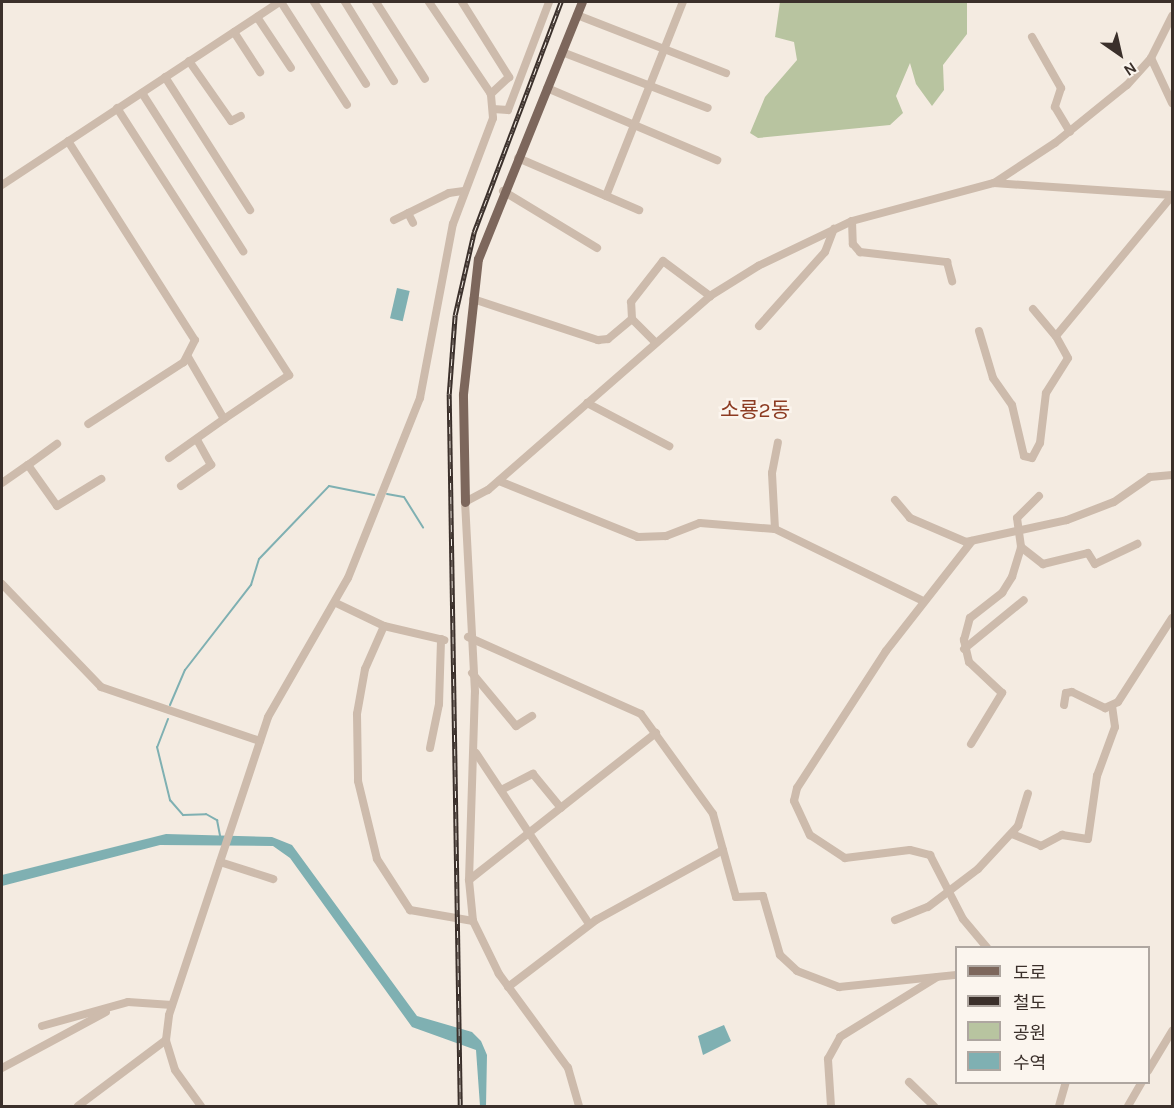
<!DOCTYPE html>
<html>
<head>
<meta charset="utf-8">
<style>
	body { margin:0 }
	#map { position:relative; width:1174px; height:1108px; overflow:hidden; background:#f4ebe1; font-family:Karla,"Noto Sans KR",sans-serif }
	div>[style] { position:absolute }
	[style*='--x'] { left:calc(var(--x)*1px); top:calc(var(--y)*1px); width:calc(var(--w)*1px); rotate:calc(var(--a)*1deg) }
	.green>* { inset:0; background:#b8c4a0 }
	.water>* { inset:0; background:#7fb0b2; transform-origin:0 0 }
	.stream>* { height:2px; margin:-1px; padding:0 1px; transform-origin:1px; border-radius:1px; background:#7fb0b2 }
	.minor>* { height:8px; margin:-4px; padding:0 4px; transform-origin:4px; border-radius:4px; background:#cdbbac }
	.major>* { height:9px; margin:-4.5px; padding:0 4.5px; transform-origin:4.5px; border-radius:4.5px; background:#7d675c }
	.rail>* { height:4.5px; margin-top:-2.25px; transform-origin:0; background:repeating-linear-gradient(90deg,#fbf5ee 0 7px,#3b302b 0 14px); box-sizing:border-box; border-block:2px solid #3b302b }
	span { translate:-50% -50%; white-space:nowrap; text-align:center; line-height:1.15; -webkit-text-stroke:5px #fbf5ee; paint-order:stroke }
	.quarter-label { font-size:21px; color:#8c3b22 }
	.frame { position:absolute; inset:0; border:3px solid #3b302b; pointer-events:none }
	.legend { position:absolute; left:955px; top:946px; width:195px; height:138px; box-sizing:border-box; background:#fbf5ee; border:2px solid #aea6a0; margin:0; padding:8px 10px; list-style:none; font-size:18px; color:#3b302b }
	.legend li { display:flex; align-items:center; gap:12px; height:30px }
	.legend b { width:30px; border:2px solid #aea6a0 }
	.north { position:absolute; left:1090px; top:24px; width:60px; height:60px; -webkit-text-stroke:4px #fbf5ee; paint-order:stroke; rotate:146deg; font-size:16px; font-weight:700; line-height:24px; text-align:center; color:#3b302b }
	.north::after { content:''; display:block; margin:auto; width:21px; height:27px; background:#3b302b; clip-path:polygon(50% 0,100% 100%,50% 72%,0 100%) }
</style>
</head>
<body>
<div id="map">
	<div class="green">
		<i style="clip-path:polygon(780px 2px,967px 2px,967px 34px,943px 65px,944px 90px,932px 106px,916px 84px,910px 63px,896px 96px,903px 113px,890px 125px,758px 138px,750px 133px,765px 97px,797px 60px,794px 42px,775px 37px)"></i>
	</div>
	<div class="water">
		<i style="left:397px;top:288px;width:13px;height:31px;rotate:13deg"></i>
		<i style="clip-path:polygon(166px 834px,272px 837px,292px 845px,417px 1016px,472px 1032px,481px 1041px,487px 1055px,486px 1106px,480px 1106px,476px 1050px,412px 1027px,290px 858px,273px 846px,160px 845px,2px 886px,2px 875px)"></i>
		<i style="clip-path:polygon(724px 1025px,731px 1041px,703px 1055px,698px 1036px)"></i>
	</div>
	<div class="stream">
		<i style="--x:387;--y:494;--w:17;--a:10"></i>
		<i style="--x:404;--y:497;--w:36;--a:58"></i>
		<i style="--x:170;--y:705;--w:38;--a:-67"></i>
		<i style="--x:185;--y:670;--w:108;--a:-52.2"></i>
		<i style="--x:251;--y:585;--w:27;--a:-73"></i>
		<i style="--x:259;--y:559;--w:101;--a:-46.2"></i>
		<i style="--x:329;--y:486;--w:46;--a:11.3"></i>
		<i style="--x:168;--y:719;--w:30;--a:111"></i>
		<i style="--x:157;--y:747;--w:55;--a:76.2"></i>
		<i style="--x:170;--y:800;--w:20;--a:49"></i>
		<i style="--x:183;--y:815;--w:23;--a:-2"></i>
		<i style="--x:206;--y:814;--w:13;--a:29"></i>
		<i style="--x:217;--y:820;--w:16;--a:79"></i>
	</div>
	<div class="minor">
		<i style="--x:281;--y:2;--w:122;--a:57.3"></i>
		<i style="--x:314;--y:2;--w:97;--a:57.6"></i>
		<i style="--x:345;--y:2;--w:93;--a:58.2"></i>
		<i style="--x:376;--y:2;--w:91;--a:57.5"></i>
		<i style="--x:462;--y:2;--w:89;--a:57.9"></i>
		<i style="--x:509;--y:77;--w:25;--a:137"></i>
		<i style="--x:577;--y:15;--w:160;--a:21.3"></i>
		<i style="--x:257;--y:17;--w:61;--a:56.3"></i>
		<i style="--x:234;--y:32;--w:48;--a:57"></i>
		<i style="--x:1032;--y:37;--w:59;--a:60.4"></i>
		<i style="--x:1061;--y:88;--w:20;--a:108"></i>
		<i style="--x:1055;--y:107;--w:29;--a:59"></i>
		<i style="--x:562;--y:52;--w:156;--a:21"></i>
		<i style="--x:1151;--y:58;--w:50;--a:65"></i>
		<i style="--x:189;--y:61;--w:73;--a:55"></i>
		<i style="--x:231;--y:121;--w:11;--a:-27"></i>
		<i style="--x:165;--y:77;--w:158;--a:57.4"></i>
		<i style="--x:547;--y:88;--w:185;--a:23"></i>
		<i style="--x:142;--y:93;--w:188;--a:57.4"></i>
		<i style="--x:117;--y:108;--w:318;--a:57.2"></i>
		<i style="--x:289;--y:375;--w:78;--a:145.9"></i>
		<i style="--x:493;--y:109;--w:15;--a:4"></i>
		<i style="--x:508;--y:110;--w:116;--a:-69.2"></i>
		<i style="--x:68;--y:141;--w:236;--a:57.5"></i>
		<i style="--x:195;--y:340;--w:25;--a:117"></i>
		<i style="--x:184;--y:362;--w:114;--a:147.1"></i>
		<i style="--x:518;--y:158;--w:132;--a:23.3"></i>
		<i style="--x:994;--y:183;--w:178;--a:3.9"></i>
		<i style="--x:2;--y:185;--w:333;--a:-33.4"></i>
		<i style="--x:503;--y:191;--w:110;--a:31.2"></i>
		<i style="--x:606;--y:196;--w:209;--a:-68.4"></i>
		<i style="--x:408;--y:213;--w:11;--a:63"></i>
		<i style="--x:394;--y:220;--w:61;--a:-26.1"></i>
		<i style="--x:449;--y:193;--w:15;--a:-8"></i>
		<i style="--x:852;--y:221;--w:23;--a:88"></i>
		<i style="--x:853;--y:244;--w:11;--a:49"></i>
		<i style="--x:860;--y:252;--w:88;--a:6.6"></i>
		<i style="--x:947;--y:262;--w:20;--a:75"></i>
		<i style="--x:473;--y:299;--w:132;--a:18.2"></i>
		<i style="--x:598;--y:340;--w:10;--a:-6"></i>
		<i style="--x:608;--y:339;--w:31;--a:-40"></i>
		<i style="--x:632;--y:319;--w:33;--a:45"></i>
		<i style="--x:1033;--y:309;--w:35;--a:50"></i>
		<i style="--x:632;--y:319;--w:17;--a:-93"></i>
		<i style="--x:631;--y:302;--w:52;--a:-52"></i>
		<i style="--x:663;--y:261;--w:59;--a:36.7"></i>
		<i style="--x:759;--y:326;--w:99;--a:-48.3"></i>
		<i style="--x:825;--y:252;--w:25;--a:-69"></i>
		<i style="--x:979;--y:331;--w:49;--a:73.4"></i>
		<i style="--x:993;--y:378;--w:33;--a:55"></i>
		<i style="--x:1012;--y:405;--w:52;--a:76.8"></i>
		<i style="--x:1024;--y:456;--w:8;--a:14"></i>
		<i style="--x:1032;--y:458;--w:17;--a:-62"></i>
		<i style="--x:1040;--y:443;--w:50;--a:-83.2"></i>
		<i style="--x:1046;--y:393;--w:41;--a:-57.8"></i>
		<i style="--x:1068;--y:358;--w:25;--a:-119"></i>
		<i style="--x:1056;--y:336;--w:182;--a:-50.4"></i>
		<i style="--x:587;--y:403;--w:93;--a:27.7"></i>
		<i style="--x:169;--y:458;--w:67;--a:-35.3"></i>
		<i style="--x:224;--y:419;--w:72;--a:-120.1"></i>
		<i style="--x:28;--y:465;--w:36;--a:-36"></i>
		<i style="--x:499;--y:481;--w:150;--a:21.9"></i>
		<i style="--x:638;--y:537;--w:28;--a:-2"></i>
		<i style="--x:666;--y:536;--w:36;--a:-21"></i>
		<i style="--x:700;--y:523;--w:75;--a:4.6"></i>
		<i style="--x:775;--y:529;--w:165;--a:25.9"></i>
		<i style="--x:2;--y:483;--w:32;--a:-35"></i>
		<i style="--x:28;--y:465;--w:50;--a:54.7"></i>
		<i style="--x:57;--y:506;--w:52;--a:-31.5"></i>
		<i style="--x:181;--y:486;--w:37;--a:-35"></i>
		<i style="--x:211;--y:465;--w:29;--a:-119"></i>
		<i style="--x:1039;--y:496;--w:31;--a:135"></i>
		<i style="--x:1017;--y:518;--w:29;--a:82"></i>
		<i style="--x:1021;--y:547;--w:28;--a:38"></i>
		<i style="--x:1043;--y:564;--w:46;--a:-13.7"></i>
		<i style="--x:1088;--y:553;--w:13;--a:58"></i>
		<i style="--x:1095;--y:564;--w:47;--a:-25.5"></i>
		<i style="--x:895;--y:500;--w:23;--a:50"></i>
		<i style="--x:910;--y:518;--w:61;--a:23.2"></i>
		<i style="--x:966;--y:542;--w:103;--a:-12.3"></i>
		<i style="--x:1067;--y:520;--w:50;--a:-21"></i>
		<i style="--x:1114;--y:502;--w:44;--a:-34.8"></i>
		<i style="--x:1150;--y:477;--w:22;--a:-5"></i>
		<i style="--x:775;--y:529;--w:56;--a:-93.1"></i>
		<i style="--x:772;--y:473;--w:31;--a:-79"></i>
		<i style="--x:972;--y:541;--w:140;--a:128"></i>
		<i style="--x:886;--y:651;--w:163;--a:123"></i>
		<i style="--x:797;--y:788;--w:13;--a:103"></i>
		<i style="--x:794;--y:801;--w:38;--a:65"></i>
		<i style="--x:810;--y:835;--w:42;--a:33.3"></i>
		<i style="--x:845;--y:858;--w:65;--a:-7"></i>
		<i style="--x:910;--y:850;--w:21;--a:14"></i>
		<i style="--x:930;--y:855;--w:72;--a:62.7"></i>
		<i style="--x:963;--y:919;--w:38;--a:50"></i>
		<i style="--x:2;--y:584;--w:143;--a:46.1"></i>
		<i style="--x:101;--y:687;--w:168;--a:18.8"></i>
		<i style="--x:336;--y:603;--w:53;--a:25.6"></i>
		<i style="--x:384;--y:626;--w:62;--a:13.1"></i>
		<i style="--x:384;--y:626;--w:47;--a:113.8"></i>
		<i style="--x:365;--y:669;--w:46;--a:100.1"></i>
		<i style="--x:357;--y:714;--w:67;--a:89.1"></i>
		<i style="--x:358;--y:781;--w:80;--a:76.3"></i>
		<i style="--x:377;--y:859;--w:61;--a:57.1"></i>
		<i style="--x:410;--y:910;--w:64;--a:9.9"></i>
		<i style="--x:468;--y:637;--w:189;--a:24"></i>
		<i style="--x:641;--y:714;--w:123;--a:54.2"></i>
		<i style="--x:713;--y:814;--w:86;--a:74.5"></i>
		<i style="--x:736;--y:897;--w:27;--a:-2"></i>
		<i style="--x:763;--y:896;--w:61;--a:73.9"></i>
		<i style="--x:780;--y:955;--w:23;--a:43"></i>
		<i style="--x:797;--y:971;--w:45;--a:20.9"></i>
		<i style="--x:839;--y:987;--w:118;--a:-5.9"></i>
		<i style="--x:964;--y:649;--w:77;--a:-39.2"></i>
		<i style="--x:472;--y:673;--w:69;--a:50.3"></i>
		<i style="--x:516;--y:726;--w:19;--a:-32"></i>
		<i style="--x:1064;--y:705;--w:12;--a:-81"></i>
		<i style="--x:1066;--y:693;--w:6;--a:-9"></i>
		<i style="--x:1072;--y:692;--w:37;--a:26"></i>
		<i style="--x:1105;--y:708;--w:14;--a:-25"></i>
		<i style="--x:1118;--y:702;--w:100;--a:-57.3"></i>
		<i style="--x:971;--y:744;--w:60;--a:-58.7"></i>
		<i style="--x:1002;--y:693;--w:45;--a:-136.8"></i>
		<i style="--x:969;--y:662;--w:23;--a:-103"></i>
		<i style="--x:964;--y:640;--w:23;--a:-75"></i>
		<i style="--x:970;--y:618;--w:41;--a:-38"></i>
		<i style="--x:1002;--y:593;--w:19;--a:-58"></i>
		<i style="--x:1012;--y:577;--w:31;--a:-73"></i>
		<i style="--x:430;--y:748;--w:45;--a:-78.4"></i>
		<i style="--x:439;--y:704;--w:65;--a:-88.2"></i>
		<i style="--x:476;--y:753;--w:205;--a:56.5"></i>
		<i style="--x:501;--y:790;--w:36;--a:-27"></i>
		<i style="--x:533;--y:774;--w:44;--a:50.5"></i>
		<i style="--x:1012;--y:834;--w:31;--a:22"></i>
		<i style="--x:1041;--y:846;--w:24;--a:-28"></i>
		<i style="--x:1062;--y:835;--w:26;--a:9"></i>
		<i style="--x:1088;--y:839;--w:64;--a:-81.9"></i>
		<i style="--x:1097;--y:776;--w:52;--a:-69.8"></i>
		<i style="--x:1115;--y:727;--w:21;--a:-98"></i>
		<i style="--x:220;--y:862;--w:56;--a:17.8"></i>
		<i style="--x:469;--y:880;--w:238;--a:-38.2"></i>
		<i style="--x:895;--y:920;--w:35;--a:-22"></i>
		<i style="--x:928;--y:907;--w:63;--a:-37.2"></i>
		<i style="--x:978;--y:869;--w:59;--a:-47.1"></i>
		<i style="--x:1018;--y:826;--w:34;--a:-73"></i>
		<i style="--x:508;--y:987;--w:111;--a:-37.3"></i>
		<i style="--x:596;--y:920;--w:145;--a:-28.9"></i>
		<i style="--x:42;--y:1026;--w:89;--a:-15.6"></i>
		<i style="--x:128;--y:1002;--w:44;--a:3.9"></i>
		<i style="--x:2;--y:1068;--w:118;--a:-28.3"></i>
		<i style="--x:1148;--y:1071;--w:47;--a:-59"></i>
		<i style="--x:909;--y:1082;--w:35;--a:44"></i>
		<i style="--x:78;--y:1106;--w:110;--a:-36.9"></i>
		<i style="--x:201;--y:1106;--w:44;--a:-125.8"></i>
		<i style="--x:175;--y:1070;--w:31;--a:-107"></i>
		<i style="--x:166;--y:1040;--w:25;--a:-83"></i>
		<i style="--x:169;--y:1015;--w:314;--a:-71.6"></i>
		<i style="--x:268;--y:717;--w:160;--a:-60.1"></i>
		<i style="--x:348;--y:578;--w:194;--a:-68.2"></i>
		<i style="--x:420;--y:398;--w:177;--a:-79.3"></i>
		<i style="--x:453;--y:224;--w:113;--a:-69.3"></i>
		<i style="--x:493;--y:118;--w:24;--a:-95"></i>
		<i style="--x:491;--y:94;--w:111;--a:-124"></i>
		<i style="--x:579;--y:1106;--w:40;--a:-106"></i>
		<i style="--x:568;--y:1068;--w:117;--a:-126.3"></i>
		<i style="--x:499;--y:974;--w:59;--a:-116.1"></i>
		<i style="--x:473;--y:921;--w:41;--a:-95.6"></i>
		<i style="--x:469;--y:880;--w:188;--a:-88.2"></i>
		<i style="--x:475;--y:692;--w:190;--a:-93"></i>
		<i style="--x:465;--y:502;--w:26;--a:-28"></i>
		<i style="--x:488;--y:490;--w:295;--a:-41.1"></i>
		<i style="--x:710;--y:296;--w:57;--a:-32"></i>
		<i style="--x:758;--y:266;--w:104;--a:-25.6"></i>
		<i style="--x:852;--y:221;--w:147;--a:-15"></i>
		<i style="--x:994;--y:183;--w:73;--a:-33.3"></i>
		<i style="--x:1055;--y:143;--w:92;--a:-38.9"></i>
		<i style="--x:1127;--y:85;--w:36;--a:-48"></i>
		<i style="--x:1151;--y:58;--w:47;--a:-63.4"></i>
		<i style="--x:831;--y:1106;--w:47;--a:-93.7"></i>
		<i style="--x:828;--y:1059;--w:25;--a:-61"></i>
		<i style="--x:840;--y:1037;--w:114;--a:-31.7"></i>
		<i style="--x:1059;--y:1106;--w:25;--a:-74"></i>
		<i style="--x:1128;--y:1106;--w:28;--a:-60"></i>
	</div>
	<div class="major">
		<i style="--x:465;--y:502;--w:108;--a:-91.1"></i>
		<i style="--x:463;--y:394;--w:136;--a:-83.7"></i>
		<i style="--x:478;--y:259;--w:277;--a:-68"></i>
	</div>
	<div class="rail">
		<i style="--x:460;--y:1106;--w:712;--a:-90.89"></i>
		<i style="--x:449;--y:394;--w:79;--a:-85.7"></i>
		<i style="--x:455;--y:315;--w:85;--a:-77.1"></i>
		<i style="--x:474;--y:232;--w:246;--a:-69.3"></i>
	</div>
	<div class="quarter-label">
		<span style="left:755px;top:410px">소룡2동</span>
	</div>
	<div class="frame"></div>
	<ul class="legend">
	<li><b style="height:8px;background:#7d675c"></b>도로</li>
	<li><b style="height:8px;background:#3b302b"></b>철도</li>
	<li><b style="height:16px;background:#b8c4a0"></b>공원</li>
	<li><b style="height:16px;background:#7fb0b2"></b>수역</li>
	</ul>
	<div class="north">N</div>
</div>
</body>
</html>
